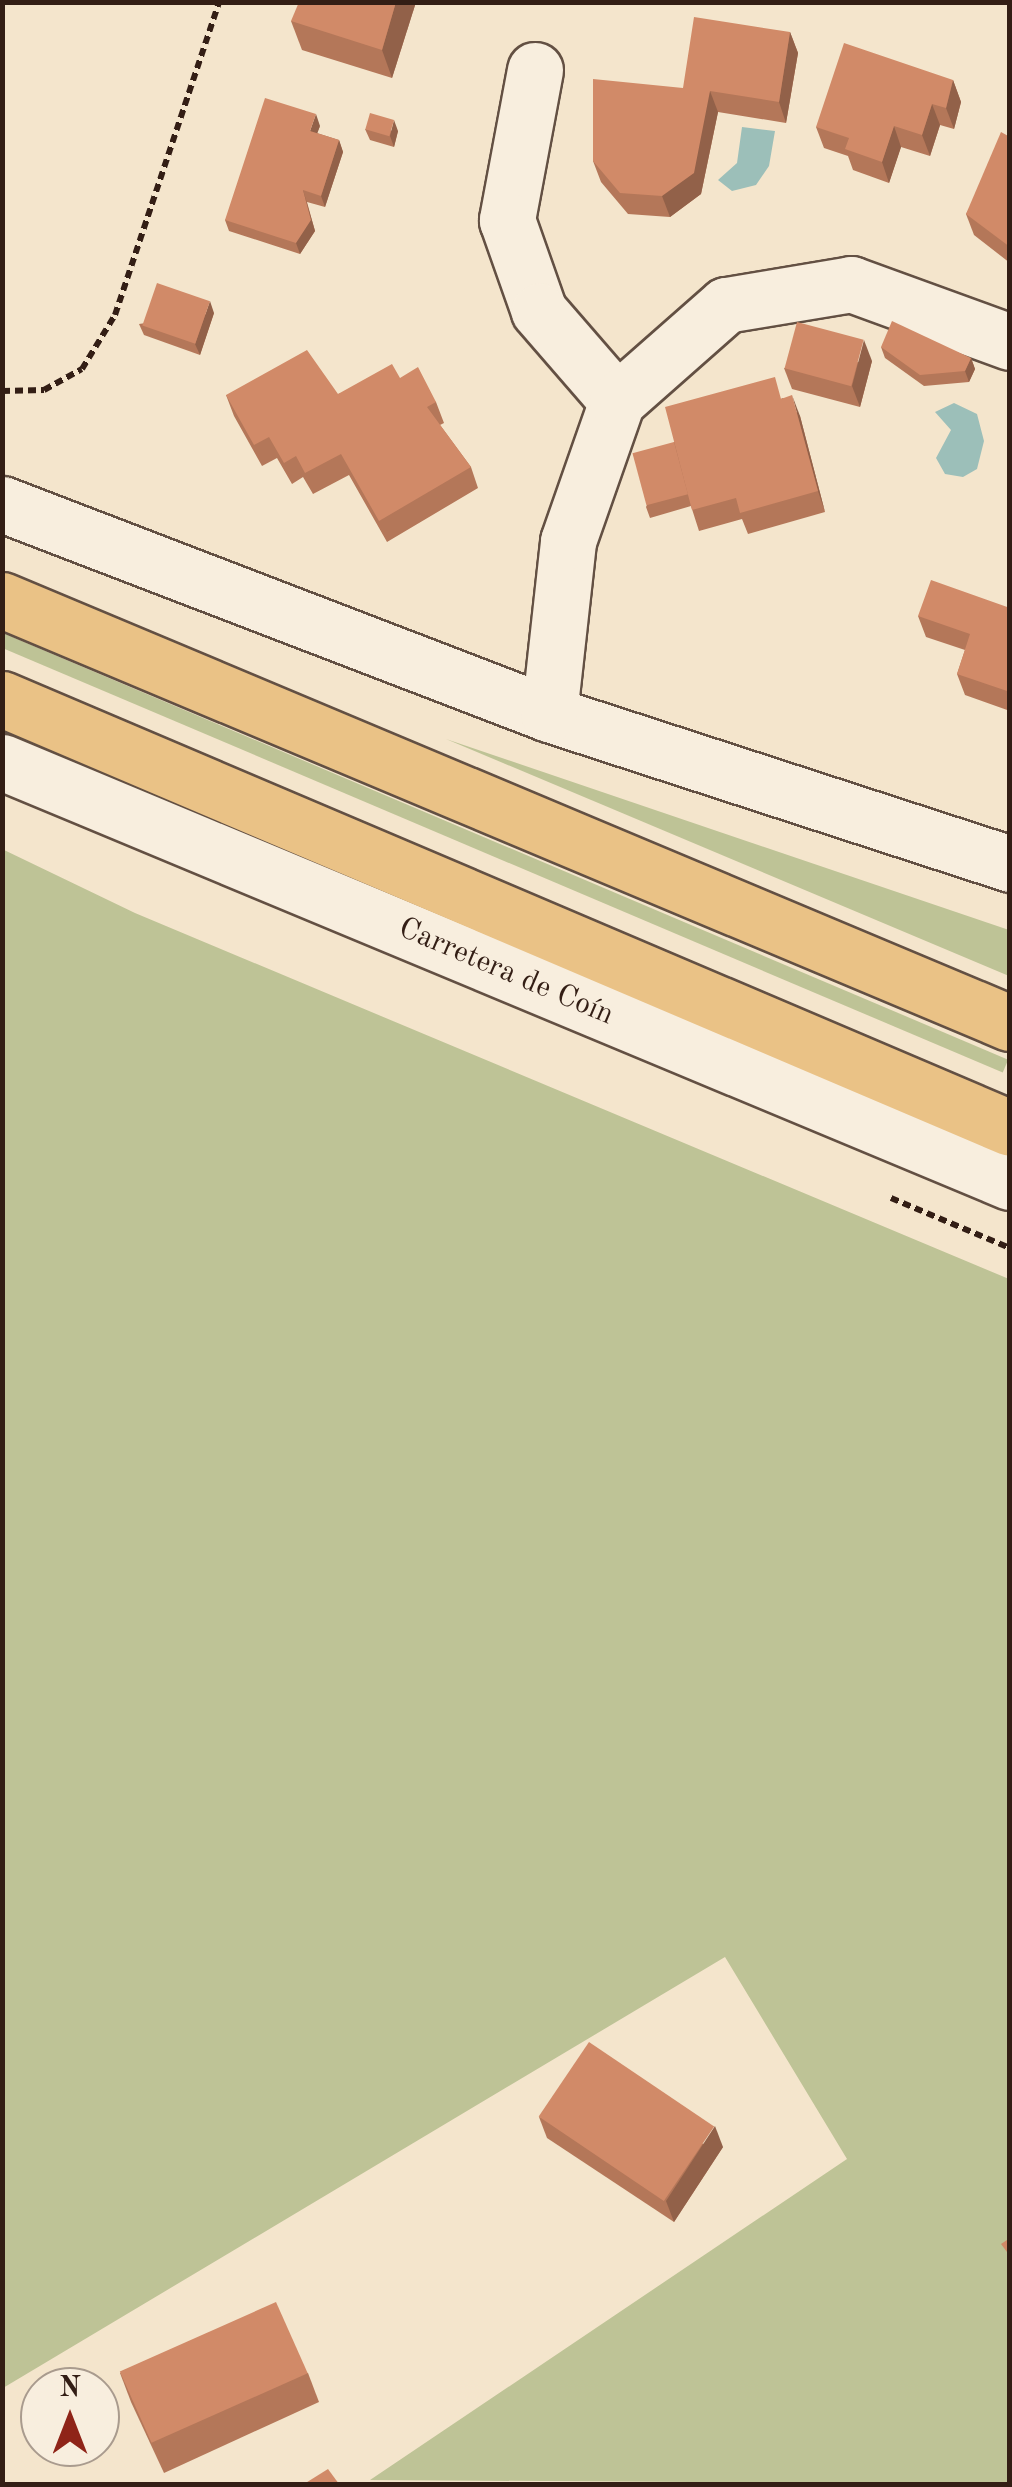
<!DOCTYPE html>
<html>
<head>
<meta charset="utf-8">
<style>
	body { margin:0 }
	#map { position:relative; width:1012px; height:2487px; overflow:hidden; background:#f4e5cc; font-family:"Old Standard TT",serif }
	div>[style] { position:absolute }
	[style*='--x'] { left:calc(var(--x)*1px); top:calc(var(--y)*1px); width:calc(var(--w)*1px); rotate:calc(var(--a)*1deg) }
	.green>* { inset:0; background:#bec396; transform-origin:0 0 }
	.water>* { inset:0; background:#9cbfb9 }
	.path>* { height:6px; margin-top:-3px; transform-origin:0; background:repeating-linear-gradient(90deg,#331e15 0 8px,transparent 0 13px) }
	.roads { filter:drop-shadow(2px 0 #635043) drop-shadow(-2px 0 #635043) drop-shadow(0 2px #635043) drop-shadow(0 -2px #635043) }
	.minor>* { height:55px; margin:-27.5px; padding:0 27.5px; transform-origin:27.5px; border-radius:27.5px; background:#f8eede }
	.major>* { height:55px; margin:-27.5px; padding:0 27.5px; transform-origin:27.5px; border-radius:27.5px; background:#eac286 }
	.wall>* { inset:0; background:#b47759 }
	.shaded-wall>* { inset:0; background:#926149 }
	.building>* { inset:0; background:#d18a68; transform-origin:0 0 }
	span { translate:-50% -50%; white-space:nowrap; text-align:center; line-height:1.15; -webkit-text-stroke:8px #f8eede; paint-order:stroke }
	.street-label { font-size:30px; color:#331e15 }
	.frame { position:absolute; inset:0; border:5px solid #331e15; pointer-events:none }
	.north { position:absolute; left:20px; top:2367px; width:100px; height:100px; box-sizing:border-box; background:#f8eede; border:2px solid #a99b8e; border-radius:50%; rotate:0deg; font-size:28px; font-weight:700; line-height:40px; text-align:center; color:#331e15 }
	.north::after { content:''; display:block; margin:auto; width:35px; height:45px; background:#8f2418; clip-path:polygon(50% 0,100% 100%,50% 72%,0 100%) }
</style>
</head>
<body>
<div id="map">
	<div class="green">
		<i style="left:3px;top:633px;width:1092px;height:14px;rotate:23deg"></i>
		<i style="clip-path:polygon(446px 739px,1009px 930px,1009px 976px)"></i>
		<i style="clip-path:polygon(2px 849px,135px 913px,1009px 1279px,1009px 2484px,370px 2480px,847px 2159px,725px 1957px,3px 2388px)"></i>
	</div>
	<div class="water">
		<i style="clip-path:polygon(742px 127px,775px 131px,769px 166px,756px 185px,732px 191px,718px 180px,737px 163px)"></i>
		<i style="clip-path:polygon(954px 403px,977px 414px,984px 441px,977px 469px,963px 477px,945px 474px,936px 458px,951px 430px,935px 412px)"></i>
	</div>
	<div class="path">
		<i style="--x:2;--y:391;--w:42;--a:-1.4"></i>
		<i style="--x:44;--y:390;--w:43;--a:-28.9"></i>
		<i style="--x:82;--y:369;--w:63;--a:-58.6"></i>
		<i style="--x:115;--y:315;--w:330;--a:-71.6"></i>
		<i style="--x:891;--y:1198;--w:129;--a:22.8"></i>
	</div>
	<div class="roads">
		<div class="minor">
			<i style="--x:535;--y:70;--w:153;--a:100.6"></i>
			<i style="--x:507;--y:220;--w:96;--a:70.6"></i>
			<i style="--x:539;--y:311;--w:119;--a:49.1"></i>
			<i style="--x:2;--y:504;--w:586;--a:21"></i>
			<i style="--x:549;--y:714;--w:485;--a:18"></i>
			<i style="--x:549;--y:714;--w:174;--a:-83.7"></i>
			<i style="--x:568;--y:541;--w:148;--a:-70.7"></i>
			<i style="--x:617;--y:401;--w:145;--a:-41.4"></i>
			<i style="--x:726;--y:305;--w:127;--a:-9.5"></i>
			<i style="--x:851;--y:284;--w:169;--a:20"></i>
			<i style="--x:2;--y:762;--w:1092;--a:22.62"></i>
		</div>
		<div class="major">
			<i style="--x:2;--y:600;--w:1093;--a:22.77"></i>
			<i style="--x:2;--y:699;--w:1095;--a:23.05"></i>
		</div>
	</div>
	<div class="wall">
		<i style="clip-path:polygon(416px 2px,392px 78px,302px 50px,291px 21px)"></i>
		<i style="clip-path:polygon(790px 32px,798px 53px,786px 123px,718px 112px,701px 194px,670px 217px,628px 214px,601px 182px,593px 161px,683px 88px)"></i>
		<i style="clip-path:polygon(953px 80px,961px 102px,954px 129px,940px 125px,930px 156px,901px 147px,889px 183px,853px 170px,848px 156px,824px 148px,816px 127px)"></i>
		<i style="clip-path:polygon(320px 126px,317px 133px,339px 140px,343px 152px,325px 207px,307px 202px,315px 231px,300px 254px,229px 231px,225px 220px)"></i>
		<i style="clip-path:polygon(365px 129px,398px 131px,394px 147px,370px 140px)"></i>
		<i style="clip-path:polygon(1010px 137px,1010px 263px,974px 235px,966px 214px)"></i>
		<i style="clip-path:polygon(214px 313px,200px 355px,144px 335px,139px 324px)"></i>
		<i style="clip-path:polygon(881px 347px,971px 358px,975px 369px,969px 382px,924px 386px,885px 358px)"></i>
		<i style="clip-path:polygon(872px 361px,860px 407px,792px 389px,784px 368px)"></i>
		<i style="clip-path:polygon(400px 378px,436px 402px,444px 423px,440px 425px,471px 467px,478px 488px,387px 542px,349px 475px,313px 494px,303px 477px,292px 484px,277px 458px,262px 466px,234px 416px,226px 395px,338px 394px)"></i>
		<i style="clip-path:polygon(783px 398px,800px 416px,825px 512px,748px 534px,742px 519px,699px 531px,691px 506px,650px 518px,646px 507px,674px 442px)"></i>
		<i style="clip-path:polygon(1010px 608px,1010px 711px,965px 695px,957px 674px,965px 650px,926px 637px,918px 616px)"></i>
		<i style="clip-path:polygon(539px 2117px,723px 2147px,674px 2222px,547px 2138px)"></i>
		<i style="clip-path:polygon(120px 2373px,308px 2373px,319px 2402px,164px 2473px,131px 2402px)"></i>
	</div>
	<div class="shaded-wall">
		<i style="clip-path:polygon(396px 2px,416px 2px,392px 78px,382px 50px)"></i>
		<i style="clip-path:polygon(790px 32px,798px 53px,786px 123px,779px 102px)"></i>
		<i style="clip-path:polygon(953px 80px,961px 102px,954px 129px,946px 108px)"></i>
		<i style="clip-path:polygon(710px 91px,718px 112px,701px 194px,670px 217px,662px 196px)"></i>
		<i style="clip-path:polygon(932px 104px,940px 125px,930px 156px,922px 135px)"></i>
		<i style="clip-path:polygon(316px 114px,320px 126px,314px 142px,310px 131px)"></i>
		<i style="clip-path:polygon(394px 120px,398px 131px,394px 147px,390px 136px)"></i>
		<i style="clip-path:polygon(894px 126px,901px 147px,889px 183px,882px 162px)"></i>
		<i style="clip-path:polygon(339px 140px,343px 152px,325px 207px,321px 196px)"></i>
		<i style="clip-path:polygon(303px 190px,315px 231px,300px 254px,296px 243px)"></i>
		<i style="clip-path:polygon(210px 301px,214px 313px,200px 355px,195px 344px)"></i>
		<i style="clip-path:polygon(864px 340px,872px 361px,860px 407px,852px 386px)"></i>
		<i style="clip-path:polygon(971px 358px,975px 369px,969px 382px,965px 371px)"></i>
		<i style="clip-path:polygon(792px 395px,800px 416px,825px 512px,818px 491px)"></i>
		<i style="clip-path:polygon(715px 2126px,723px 2147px,674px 2222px,666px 2201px)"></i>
	</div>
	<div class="building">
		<i style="clip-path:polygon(299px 2px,396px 2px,382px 50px,291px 21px)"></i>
		<i style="clip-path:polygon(694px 17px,790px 32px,779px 102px,710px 91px,694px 173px,662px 196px,620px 193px,593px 161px,593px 79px,683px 88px)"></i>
		<i style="clip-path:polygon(844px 43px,953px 80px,946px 108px,932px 104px,922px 135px,894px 126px,882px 162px,845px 149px,849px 138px,816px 127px)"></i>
		<i style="clip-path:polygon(265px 98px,316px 114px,310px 131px,339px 140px,321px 196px,303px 190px,311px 220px,296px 243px,225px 220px)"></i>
		<i style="left:370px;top:113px;width:25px;height:17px;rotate:16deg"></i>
		<i style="clip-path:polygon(1001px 132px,1010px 137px,1010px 247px,966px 214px)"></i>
		<i style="left:157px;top:283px;width:56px;height:45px;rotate:19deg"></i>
		<i style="clip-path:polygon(892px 321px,971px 358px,965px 371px,920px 375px,881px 347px)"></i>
		<i style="left:797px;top:322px;width:69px;height:48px;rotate:15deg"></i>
		<i style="clip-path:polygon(307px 350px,338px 394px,392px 364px,400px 378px,418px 367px,436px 402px,427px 407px,471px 467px,379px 521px,341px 454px,305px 473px,296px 456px,284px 463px,269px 437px,254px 445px,226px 395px)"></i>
		<i style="clip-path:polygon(775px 377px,781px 399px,792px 395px,818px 491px,740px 513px,736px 498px,692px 510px,665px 407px)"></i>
		<i style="left:674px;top:442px;width:54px;height:43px;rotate:75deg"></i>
		<i style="clip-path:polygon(931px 580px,1010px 608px,1010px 692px,957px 674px,970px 634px,918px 616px)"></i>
		<i style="left:589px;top:2042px;width:151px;height:90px;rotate:34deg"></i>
		<i style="clip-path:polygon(1010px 2238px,1010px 2256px,1001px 2244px)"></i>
		<i style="left:276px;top:2302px;width:78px;height:171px;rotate:66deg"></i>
		<i style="clip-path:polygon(328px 2469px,339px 2484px,304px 2484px)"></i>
	</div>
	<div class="street-label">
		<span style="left:506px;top:972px;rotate:23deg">Carretera de Coín</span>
	</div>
	<div class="frame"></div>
	<div class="north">N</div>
</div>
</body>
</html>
